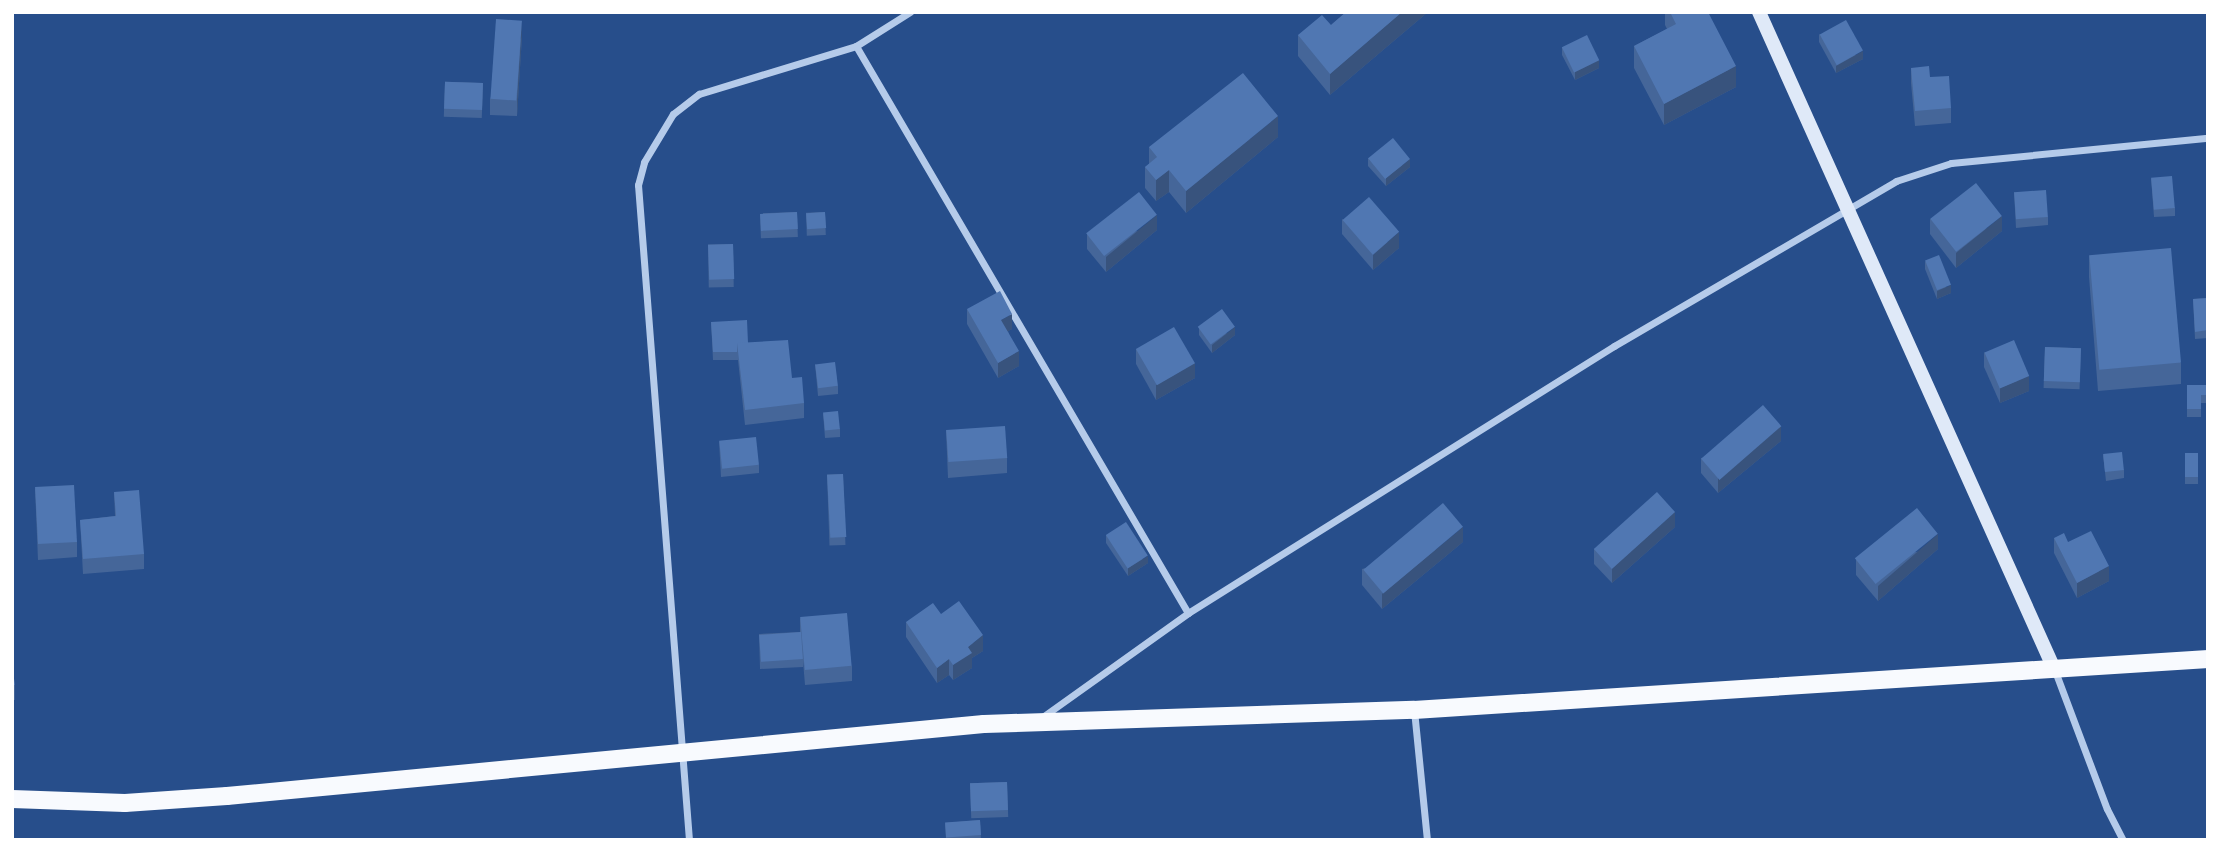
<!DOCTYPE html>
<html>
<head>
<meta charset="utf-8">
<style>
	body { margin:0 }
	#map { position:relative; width:2220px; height:852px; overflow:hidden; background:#274e8b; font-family:"Alegreya Sans",sans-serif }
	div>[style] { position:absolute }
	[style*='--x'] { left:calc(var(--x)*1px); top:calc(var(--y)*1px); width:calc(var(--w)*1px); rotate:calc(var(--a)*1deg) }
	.street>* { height:7px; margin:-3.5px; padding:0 3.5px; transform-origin:3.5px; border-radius:3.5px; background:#b5cbea }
	.secondary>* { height:14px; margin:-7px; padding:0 7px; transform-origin:7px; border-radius:7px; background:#dfe9f8 }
	.primary>* { height:18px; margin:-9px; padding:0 9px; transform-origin:9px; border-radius:9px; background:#f8fafe }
	.wall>* { inset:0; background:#456699; transform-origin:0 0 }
	.shaded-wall>* { inset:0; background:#38537d }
	.building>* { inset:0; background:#5077b2; transform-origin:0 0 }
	span { translate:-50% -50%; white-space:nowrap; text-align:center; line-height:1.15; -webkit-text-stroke:6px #274e8b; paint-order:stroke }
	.frame { position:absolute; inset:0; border:14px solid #fff; pointer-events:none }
</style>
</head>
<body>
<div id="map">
	<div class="street">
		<i style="--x:856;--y:46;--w:657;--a:59.65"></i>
		<i style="--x:2055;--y:671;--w:147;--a:69.4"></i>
		<i style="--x:2107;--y:809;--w:35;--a:63"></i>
		<i style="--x:1414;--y:710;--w:131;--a:84.3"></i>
		<i style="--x:1041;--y:718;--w:181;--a:-35.5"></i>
		<i style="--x:1188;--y:613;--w:503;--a:-32.08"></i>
		<i style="--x:1614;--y:346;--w:327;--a:-30.3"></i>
		<i style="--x:1896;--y:181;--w:58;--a:-18.1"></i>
		<i style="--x:1951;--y:163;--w:258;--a:-5.6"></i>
		<i style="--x:689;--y:840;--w:657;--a:-94.45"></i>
		<i style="--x:638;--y:185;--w:24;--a:-75"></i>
		<i style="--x:644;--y:162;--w:56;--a:-58.9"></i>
		<i style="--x:673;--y:114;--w:33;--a:-38"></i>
		<i style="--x:699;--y:94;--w:164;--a:-17"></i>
		<i style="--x:856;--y:46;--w:64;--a:-32.2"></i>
	</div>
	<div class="secondary">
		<i style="--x:1759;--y:12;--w:722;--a:65.81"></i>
	</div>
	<div class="primary">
		<i style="--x:12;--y:799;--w:113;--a:2"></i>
		<i style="--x:125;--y:803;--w:102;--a:-3.9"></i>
		<i style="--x:227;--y:796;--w:760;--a:-5.43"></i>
		<i style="--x:984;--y:724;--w:430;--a:-1.9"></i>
		<i style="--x:1414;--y:710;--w:796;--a:-3.68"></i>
	</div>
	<div class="wall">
		<i style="clip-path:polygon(1346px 12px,1428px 12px,1330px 95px,1298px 56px,1298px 35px,1331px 25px)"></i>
		<i style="clip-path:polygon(1665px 12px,1708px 12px,1736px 87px,1664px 125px,1634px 68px,1634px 46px,1667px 29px,1665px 25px)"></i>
		<i style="clip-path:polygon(1819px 34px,1863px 59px,1836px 73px,1819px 42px)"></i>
		<i style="clip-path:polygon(522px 36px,517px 116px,490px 115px,490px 99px)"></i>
		<i style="clip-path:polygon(1562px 47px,1599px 68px,1575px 80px,1562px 55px)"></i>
		<i style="clip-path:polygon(1911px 68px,1930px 77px,1951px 108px,1951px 123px,1915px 126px,1911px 83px)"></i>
		<i style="left:483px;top:83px;width:35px;height:38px;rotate:92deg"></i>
		<i style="clip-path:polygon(1278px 137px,1186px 213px,1169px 192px,1156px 201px,1145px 188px,1145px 167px,1149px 164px,1149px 147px)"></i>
		<i style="clip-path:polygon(1368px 158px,1410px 167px,1386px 186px,1368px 166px)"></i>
		<i style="clip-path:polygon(2151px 178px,2175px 208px,2175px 216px,2154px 217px)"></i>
		<i style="clip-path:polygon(2014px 192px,2048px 217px,2048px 225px,2016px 228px)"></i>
		<i style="left:797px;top:212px;width:25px;height:37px;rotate:88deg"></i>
		<i style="left:825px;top:212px;width:23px;height:19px;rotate:88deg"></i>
		<i style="clip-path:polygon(1342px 219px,1399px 248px,1373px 270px,1342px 234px)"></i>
		<i style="clip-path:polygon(1930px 219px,2002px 231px,1956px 268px,1930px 234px)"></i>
		<i style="clip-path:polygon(1157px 230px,1106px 272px,1087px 249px,1087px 234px)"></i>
		<i style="left:733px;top:244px;width:43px;height:25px;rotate:89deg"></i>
		<i style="clip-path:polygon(2089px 255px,2181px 363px,2181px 384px,2098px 391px,2089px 277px)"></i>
		<i style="clip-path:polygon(1925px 261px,1951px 293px,1937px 299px,1925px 269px)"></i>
		<i style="clip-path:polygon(2208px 298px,2208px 338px,2195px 339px,2193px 299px)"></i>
		<i style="clip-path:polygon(967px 309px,1012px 329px,1008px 331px,1019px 366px,998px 378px,967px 324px)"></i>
		<i style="clip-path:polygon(711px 322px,748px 343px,792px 378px,804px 403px,804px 418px,745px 425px,738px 360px,713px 360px)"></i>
		<i style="clip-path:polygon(1199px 328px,1235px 335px,1212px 353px,1199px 335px)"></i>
		<i style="left:2045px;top:347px;width:36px;height:41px;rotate:2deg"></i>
		<i style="clip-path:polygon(1136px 349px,1195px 378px,1156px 400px,1136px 364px)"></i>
		<i style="clip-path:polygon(1984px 352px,2029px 391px,2000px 403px,1984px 367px)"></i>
		<i style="clip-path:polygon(815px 364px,838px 386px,838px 394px,818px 396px)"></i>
		<i style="clip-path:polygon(2187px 385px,2208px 385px,2208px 403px,2201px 403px,2201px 417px,2187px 417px)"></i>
		<i style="clip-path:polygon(823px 413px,840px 429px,840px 437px,825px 438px)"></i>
		<i style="clip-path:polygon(946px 430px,1007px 458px,1007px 473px,948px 478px)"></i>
		<i style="clip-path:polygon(719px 441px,759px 465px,759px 473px,721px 477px)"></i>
		<i style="clip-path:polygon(1781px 441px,1718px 493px,1701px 473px,1701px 458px)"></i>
		<i style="left:2185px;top:453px;width:13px;height:31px"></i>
		<i style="clip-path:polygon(2103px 455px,2124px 470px,2124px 478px,2106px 481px)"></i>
		<i style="left:843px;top:474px;width:71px;height:16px;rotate:88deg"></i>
		<i style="clip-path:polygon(35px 488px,77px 542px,77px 557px,38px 560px)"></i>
		<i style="clip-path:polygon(114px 492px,144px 554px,144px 569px,83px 574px,80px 520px,115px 516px)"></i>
		<i style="clip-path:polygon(1675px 527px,1612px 583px,1594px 564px,1594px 549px)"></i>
		<i style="clip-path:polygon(1106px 535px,1148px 563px,1128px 576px,1106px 543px)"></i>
		<i style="clip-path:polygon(2054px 538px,2068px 542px,2109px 581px,2077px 598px,2054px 553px)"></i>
		<i style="clip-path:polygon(1463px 542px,1382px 609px,1362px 585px,1362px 569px)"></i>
		<i style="clip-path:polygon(1938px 549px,1878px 601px,1856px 575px,1856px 560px)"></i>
		<i style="clip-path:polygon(941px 614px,983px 651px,972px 658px,972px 668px,953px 680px,949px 675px,937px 683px,906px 637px,906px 622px)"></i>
		<i style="clip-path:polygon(800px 618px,852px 666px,852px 681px,805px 685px,803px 661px,803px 667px,760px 669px,759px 634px,800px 632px)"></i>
		<i style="clip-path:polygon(12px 666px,15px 685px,15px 700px,12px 700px)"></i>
		<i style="left:1007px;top:782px;width:35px;height:37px;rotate:88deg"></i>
		<i style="clip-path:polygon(980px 820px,981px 840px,946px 840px,945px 823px)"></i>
	</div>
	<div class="shaded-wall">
		<i style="clip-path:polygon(1402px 12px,1428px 12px,1330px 95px,1330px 74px)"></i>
		<i style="clip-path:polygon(522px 21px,522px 36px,517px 116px,517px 101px)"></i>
		<i style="clip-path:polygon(1863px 51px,1863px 59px,1836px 73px,1836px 66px)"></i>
		<i style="clip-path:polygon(1599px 60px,1599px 68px,1575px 80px,1575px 72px)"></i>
		<i style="clip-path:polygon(1736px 66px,1736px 87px,1664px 125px,1664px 104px)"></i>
		<i style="clip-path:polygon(1278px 116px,1278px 137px,1186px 213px,1186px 191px)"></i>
		<i style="clip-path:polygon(1410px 159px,1410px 167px,1386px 186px,1386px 178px)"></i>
		<i style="clip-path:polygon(1169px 170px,1169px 192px,1156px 201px,1156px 180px)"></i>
		<i style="clip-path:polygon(1157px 215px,1157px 230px,1106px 272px,1106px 257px)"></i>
		<i style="clip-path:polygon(2002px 216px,2002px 231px,1956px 268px,1956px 253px)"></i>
		<i style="clip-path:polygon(1399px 232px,1399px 248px,1373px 270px,1373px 255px)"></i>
		<i style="clip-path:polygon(1951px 285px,1951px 293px,1937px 299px,1937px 291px)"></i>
		<i style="clip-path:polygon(1012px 314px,1012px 329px,1001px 335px,1001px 320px)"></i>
		<i style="clip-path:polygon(1235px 327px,1235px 335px,1212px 353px,1212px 345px)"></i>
		<i style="clip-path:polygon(1019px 351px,1019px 366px,998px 378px,998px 363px)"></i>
		<i style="clip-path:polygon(1195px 363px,1195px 378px,1156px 400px,1156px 385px)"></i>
		<i style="clip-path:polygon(2029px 376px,2029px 391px,2000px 403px,2000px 388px)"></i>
		<i style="clip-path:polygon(1781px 426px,1781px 441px,1718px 493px,1718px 478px)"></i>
		<i style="clip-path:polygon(1675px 512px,1675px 527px,1612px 583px,1612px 568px)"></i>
		<i style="clip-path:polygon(1463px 527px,1463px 542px,1382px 609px,1382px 594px)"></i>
		<i style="clip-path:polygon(1938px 534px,1938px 549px,1878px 601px,1878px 586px)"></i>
		<i style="clip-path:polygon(1148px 556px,1148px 563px,1128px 576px,1128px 568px)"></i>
		<i style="clip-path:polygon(2109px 566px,2109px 581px,2077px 598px,2077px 583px)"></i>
		<i style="clip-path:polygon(983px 635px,983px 651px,972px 658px,972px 668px,953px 680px,953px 665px,968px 647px)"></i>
		<i style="clip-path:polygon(949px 659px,949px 675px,937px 683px,937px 668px)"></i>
	</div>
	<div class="building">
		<i style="clip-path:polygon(1346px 12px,1402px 12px,1330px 74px,1298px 35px,1322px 15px,1331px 25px)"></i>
		<i style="clip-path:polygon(1670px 12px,1708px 12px,1736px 66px,1664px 104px,1634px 46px,1676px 24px)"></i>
		<i style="left:496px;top:19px;width:26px;height:80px;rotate:4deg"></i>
		<i style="left:1846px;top:20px;width:35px;height:30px;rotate:61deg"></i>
		<i style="left:1587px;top:35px;width:28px;height:28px;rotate:64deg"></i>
		<i style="clip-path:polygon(1929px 66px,1930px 77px,1949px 76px,1951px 108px,1915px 111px,1911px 68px)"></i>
		<i style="clip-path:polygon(1243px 73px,1278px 116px,1186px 191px,1169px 170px,1156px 180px,1145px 167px,1157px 157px,1149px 147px)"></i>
		<i style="left:483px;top:83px;width:27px;height:38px;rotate:92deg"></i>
		<i style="left:1393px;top:138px;width:27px;height:32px;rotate:51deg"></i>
		<i style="left:2172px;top:176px;width:32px;height:21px;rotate:85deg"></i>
		<i style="left:1976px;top:183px;width:42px;height:58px;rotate:52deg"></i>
		<i style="left:2046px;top:190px;width:27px;height:32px;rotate:86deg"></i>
		<i style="left:1139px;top:192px;width:29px;height:67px;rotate:52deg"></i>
		<i style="left:1369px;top:197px;width:46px;height:35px;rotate:49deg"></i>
		<i style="left:797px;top:212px;width:17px;height:37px;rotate:87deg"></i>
		<i style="left:825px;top:212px;width:16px;height:19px;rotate:86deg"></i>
		<i style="left:733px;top:244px;width:35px;height:25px;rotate:88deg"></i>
		<i style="left:2171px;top:248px;width:115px;height:82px;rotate:85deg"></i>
		<i style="left:1939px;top:255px;width:32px;height:15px;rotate:68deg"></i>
		<i style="clip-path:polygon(1000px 291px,1012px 314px,1001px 320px,1019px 351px,998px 363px,967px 309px)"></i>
		<i style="clip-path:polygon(2208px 298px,2208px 330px,2195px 332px,2193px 299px)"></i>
		<i style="left:1222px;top:309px;width:22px;height:30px;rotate:54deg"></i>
		<i style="clip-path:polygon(747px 320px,748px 343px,737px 343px,737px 352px,713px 352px,711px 322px)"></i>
		<i style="left:1174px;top:327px;width:42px;height:44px;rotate:60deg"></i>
		<i style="clip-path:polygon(788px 340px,792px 378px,802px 377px,804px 403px,745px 410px,737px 343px)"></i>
		<i style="left:2014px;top:340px;width:39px;height:32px;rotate:67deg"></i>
		<i style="left:2045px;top:347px;width:36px;height:34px;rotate:2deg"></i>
		<i style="left:835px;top:362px;width:24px;height:20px;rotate:83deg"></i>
		<i style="clip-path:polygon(2187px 385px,2208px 385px,2208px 395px,2201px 395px,2201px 409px,2187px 409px)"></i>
		<i style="left:1763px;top:405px;width:28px;height:82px;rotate:49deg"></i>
		<i style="left:838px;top:411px;width:18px;height:15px;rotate:84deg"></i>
		<i style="left:1005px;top:426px;width:32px;height:59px;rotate:86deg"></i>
		<i style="left:756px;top:437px;width:28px;height:37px;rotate:84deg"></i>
		<i style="left:2122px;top:452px;width:18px;height:19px;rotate:84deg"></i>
		<i style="left:2185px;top:453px;width:13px;height:24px"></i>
		<i style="left:843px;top:474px;width:63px;height:16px;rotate:87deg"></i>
		<i style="left:74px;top:485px;width:57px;height:39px;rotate:87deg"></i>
		<i style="clip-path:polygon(139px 490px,144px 554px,83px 559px,80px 520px,116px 516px,114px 492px)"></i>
		<i style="left:1657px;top:492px;width:27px;height:85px;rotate:48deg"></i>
		<i style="left:1443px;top:503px;width:31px;height:104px;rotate:50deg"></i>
		<i style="left:1917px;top:508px;width:33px;height:80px;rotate:51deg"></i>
		<i style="left:1126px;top:522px;width:40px;height:24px;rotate:57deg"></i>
		<i style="clip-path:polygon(2091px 531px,2109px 566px,2077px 583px,2054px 538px,2064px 533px,2068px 542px)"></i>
		<i style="clip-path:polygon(959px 601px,983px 635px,968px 647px,972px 653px,953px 665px,949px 659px,937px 668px,906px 622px,933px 603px,941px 614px)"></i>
		<i style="left:847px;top:613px;width:53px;height:47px;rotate:85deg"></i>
		<i style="left:801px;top:632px;width:27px;height:42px;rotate:86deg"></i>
		<i style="clip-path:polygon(12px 666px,15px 685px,12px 685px)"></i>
		<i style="left:1007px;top:782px;width:28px;height:37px;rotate:88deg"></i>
		<i style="left:980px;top:820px;width:15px;height:35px;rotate:86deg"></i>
	</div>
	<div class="frame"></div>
</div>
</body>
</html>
